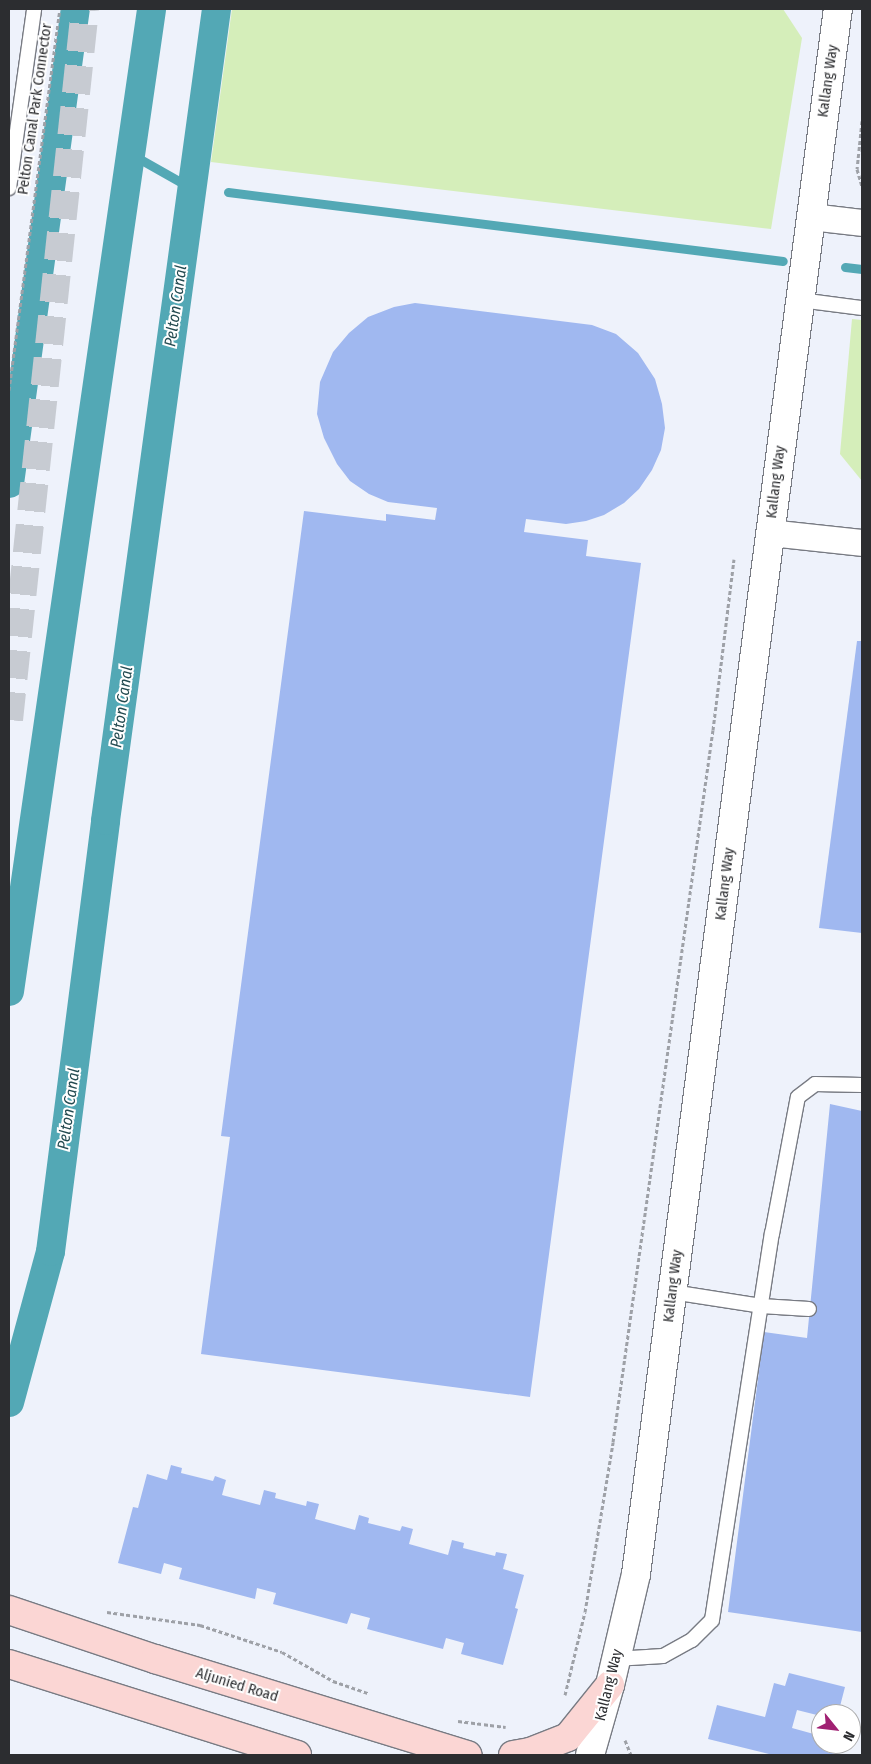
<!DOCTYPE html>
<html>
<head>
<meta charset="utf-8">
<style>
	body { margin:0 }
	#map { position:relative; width:871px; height:1764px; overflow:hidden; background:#eef2fb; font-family:"Fira Sans Condensed",sans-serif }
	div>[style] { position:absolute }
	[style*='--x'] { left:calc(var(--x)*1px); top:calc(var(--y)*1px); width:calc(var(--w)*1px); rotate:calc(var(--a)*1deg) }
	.green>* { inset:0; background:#d5eeba }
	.stream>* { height:9px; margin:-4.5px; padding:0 4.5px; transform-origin:4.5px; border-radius:4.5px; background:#53a8b5 }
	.canal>* { height:29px; margin:-14.5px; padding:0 14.5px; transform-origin:14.5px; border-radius:14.5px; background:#53a8b5 }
	.building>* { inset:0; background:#a0b8f0 }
	.motorway-tunnel>* { height:28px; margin-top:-14px; transform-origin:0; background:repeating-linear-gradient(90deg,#c7cbd2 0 28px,transparent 0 42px) }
	.path>* { height:3px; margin-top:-1.5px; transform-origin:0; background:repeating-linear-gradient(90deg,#9ea1a7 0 4px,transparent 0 6.5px) }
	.roads { filter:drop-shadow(1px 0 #787b83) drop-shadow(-1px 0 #787b83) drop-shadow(0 1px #787b83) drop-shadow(0 -1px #787b83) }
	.service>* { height:14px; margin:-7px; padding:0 7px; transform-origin:7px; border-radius:7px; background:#fff }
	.minor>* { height:26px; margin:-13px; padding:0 13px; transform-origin:13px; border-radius:13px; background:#fff }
	.tertiary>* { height:28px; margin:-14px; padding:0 14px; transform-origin:14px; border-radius:14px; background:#fff }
	.primary>* { height:28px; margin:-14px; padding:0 14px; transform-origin:14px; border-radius:14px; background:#fbd6d4 }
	span { translate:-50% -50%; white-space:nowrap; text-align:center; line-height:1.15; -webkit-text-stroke:4px #fff; paint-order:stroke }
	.street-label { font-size:15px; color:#2c2d30 }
	.water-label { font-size:16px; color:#244b51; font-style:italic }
	.frame { position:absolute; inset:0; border:10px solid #2c2d30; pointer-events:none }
	.north { position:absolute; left:811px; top:1704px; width:50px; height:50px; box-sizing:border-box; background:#fff; border:1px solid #ababac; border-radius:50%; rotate:119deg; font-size:14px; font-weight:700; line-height:20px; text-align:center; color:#2c2d30 }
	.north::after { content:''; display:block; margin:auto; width:18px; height:22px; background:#a02072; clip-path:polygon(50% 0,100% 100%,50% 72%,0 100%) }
</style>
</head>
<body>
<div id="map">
	<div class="green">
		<i style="clip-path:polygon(232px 9px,783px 9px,802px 38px,771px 229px,211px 162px)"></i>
		<i style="clip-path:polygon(852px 319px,862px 320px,862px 481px,840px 454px)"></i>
	</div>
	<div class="stream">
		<i style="--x:131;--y:154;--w:69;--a:29.5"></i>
		<i style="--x:228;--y:192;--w:559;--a:7.09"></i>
		<i style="--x:845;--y:267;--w:17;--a:7"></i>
	</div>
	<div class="canal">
		<i style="--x:9;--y:483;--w:479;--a:-82.1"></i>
		<i style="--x:9;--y:991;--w:992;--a:-81.77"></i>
		<i style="--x:9;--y:1402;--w:156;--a:-74.8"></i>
		<i style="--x:50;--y:1251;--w:434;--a:-82.7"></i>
		<i style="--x:105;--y:820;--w:819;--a:-82.21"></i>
	</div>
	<div class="building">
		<i style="clip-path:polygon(415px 303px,592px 325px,616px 334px,638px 353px,655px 379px,662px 404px,665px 428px,661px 450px,652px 470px,639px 489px,624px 503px,604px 515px,586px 521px,566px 524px,526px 519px,524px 532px,588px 540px,586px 556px,641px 563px,530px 1397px,201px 1354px,230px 1137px,221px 1136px,304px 511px,386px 521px,386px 514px,435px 520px,437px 508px,388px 502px,369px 494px,350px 481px,337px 464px,324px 438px,317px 414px,320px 382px,333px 352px,349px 333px,368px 317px,394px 307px)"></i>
		<i style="clip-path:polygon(857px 641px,862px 641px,862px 933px,819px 928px)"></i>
		<i style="clip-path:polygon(830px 1104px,862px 1111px,862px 1632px,728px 1612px,764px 1332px,807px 1338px)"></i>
		<i style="clip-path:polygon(171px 1465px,182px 1468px,181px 1473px,213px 1481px,215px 1476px,226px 1480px,222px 1495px,260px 1505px,264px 1490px,276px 1493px,275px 1498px,306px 1506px,307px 1501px,319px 1504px,315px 1519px,330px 1523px,355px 1530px,359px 1515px,369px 1518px,368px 1523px,400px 1531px,402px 1526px,413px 1529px,409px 1544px,448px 1555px,452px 1540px,464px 1543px,463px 1548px,495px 1556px,496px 1552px,507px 1554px,503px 1569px,524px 1575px,515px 1608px,518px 1609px,503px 1665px,461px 1654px,464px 1643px,446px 1638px,443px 1649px,367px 1629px,370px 1618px,351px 1613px,347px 1624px,273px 1604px,276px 1593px,257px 1588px,255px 1599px,179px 1579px,182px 1568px,164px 1563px,161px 1574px,118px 1563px,133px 1507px,138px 1508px,147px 1474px,167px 1480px)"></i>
		<i style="clip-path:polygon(789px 1673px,845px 1687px,838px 1714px,821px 1714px,821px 1716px,797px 1710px,792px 1728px,821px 1736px,821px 1744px,840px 1744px,837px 1755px,773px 1755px,708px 1739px,717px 1705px,765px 1717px,774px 1683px,785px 1686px)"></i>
	</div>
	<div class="motorway-tunnel">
		<i style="--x:9;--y:720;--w:715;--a:-83.9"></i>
	</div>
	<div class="path">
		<i style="--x:862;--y:121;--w:48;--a:95.9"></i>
		<i style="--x:857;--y:169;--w:18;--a:74"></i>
		<i style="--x:9;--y:390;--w:384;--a:-82.4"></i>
		<i style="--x:107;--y:1612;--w:94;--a:8"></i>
		<i style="--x:200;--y:1625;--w:86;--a:18.2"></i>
		<i style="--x:282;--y:1652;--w:59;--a:29.6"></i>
		<i style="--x:333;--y:1681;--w:37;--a:19"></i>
		<i style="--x:565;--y:1695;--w:85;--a:-76.5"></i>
		<i style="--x:585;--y:1612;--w:172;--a:-80.6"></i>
		<i style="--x:613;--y:1442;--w:719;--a:-82.01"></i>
		<i style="--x:713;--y:730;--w:172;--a:-83"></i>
		<i style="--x:458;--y:1721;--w:48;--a:7.1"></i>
		<i style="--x:625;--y:1740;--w:16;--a:68"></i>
	</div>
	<div class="roads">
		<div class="service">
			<i style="--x:9;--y:188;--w:181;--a:-82"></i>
			<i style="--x:800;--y:300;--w:63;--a:7.4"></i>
			<i style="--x:672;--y:1292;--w:90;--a:8.9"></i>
			<i style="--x:761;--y:1306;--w:48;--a:3.6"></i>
			<i style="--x:615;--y:1659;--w:48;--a:-3.6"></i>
			<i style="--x:663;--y:1656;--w:33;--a:-29"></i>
			<i style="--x:692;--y:1640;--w:28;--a:-45"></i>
			<i style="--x:712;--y:1620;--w:391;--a:-81.2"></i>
			<i style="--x:772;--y:1234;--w:139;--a:-79.3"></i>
			<i style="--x:798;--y:1097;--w:21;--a:-37"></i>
			<i style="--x:815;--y:1084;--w:47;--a:1.2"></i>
		</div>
		<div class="minor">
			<i style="--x:811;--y:217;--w:51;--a:6.7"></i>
			<i style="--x:770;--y:533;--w:93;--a:6.2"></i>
		</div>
		<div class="tertiary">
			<i style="--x:590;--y:1755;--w:73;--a:-74.1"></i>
			<i style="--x:610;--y:1685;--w:114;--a:-76.8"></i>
			<i style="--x:636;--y:1574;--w:1578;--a:-82.65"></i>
		</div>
		<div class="primary">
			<i style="--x:9;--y:1610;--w:154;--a:18.6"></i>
			<i style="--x:155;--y:1659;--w:327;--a:17.1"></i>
			<i style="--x:9;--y:1664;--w:302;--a:17.5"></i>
			<i style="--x:513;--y:1755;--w:17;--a:-10"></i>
			<i style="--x:530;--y:1752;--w:41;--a:-21.5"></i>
			<i style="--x:568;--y:1737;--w:67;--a:-51.1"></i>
		</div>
	</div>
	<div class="street-label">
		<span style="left:828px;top:81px;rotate:-82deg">Kallang Way</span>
		<span style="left:35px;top:109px;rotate:-82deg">Pelton Canal Park Connector</span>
		<span style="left:776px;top:482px;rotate:-83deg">Kallang Way</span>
		<span style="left:725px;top:884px;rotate:-83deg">Kallang Way</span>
		<span style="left:673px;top:1286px;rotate:-83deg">Kallang Way</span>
		<span style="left:237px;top:1685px;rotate:17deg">Aljunied Road</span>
		<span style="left:609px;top:1685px;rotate:-76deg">Kallang Way</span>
	</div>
	<div class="water-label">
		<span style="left:176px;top:306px;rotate:-82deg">Pelton Canal</span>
		<span style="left:122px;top:707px;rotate:-82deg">Pelton Canal</span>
		<span style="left:69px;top:1109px;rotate:-82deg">Pelton Canal</span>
	</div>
	<div class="frame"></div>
	<div class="north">N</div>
</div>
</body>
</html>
